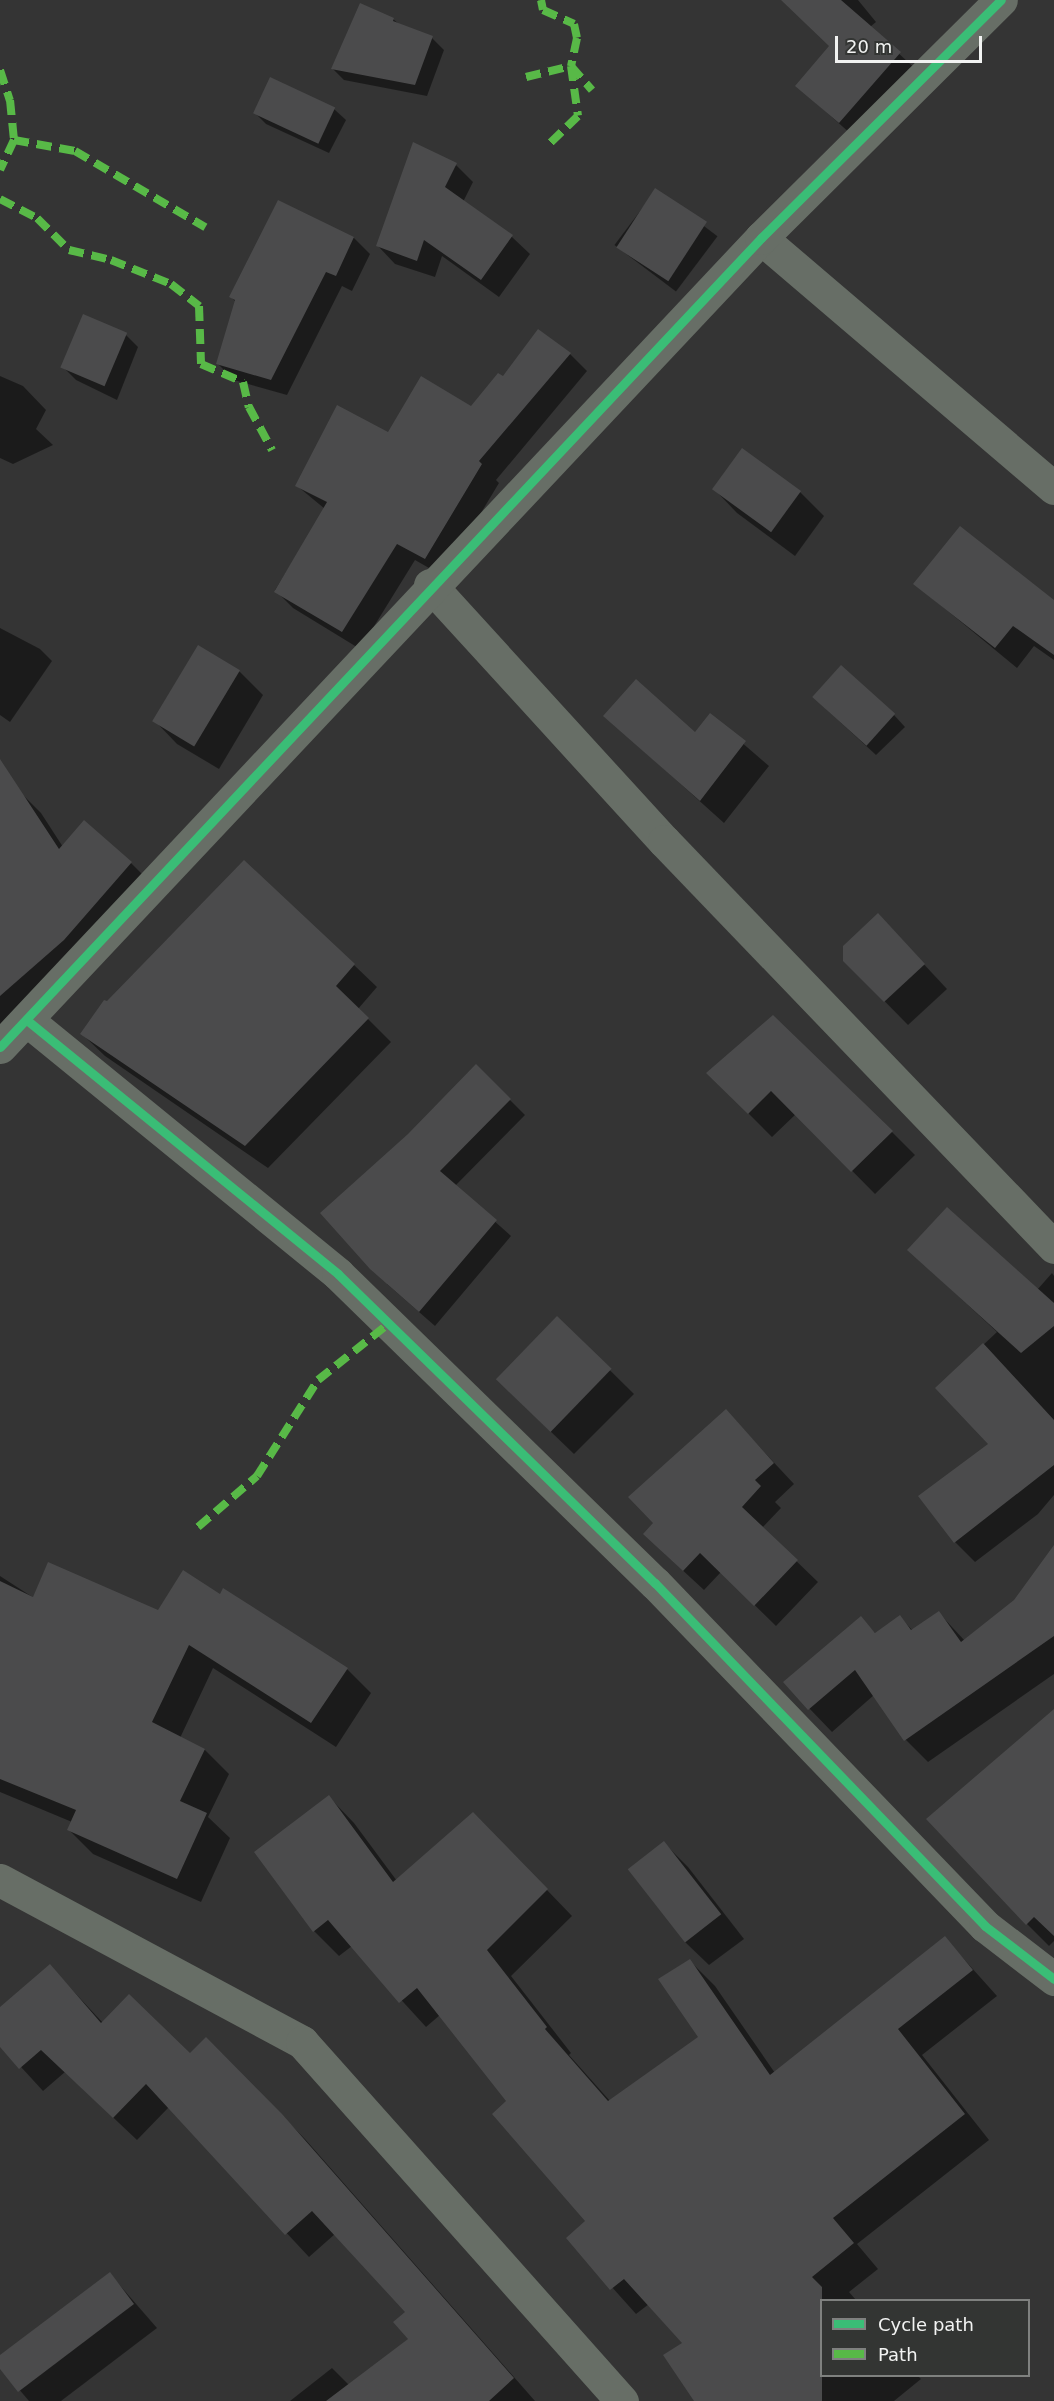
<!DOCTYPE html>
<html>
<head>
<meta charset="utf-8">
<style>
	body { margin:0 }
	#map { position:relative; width:1054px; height:2401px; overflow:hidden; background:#343434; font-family:"DejaVu Sans",sans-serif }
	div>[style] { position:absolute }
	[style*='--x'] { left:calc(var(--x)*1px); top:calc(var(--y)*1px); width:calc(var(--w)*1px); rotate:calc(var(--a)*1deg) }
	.shadow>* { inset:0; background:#0007; transform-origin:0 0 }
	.building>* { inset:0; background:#4b4b4c; transform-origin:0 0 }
	.minor>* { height:33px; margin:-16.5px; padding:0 16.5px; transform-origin:16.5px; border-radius:16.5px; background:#676e66 }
	.quiet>* { height:8px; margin-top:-4px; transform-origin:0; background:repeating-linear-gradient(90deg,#58b947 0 15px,transparent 0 23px) }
	.cycleway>* { height:9px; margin:-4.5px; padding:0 4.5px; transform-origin:4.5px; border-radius:4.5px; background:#3abd76 }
	span { translate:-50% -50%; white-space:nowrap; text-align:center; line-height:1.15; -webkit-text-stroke:5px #333533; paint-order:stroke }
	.legend { position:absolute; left:820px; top:2299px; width:210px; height:78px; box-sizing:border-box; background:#333533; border:2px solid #7f817f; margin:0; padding:8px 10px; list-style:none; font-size:18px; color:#f2f3f2 }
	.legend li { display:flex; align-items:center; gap:12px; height:30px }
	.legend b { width:30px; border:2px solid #7f817f }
	.scale { position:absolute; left:835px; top:36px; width:147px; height:27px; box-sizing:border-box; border:3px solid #f2f3f2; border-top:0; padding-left:8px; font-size:18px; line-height:21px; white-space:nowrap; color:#f2f3f2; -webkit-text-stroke:4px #333533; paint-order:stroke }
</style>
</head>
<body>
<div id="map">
	<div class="shadow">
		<i style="clip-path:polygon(782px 0,858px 0,876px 22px,870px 27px,921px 74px,861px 143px,797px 86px,831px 46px)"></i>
		<i style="clip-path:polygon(393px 19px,400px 25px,432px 38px,444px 50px,427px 96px,344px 80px,332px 68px)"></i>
		<i style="clip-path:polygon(334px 109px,346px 120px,329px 153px,266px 124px,254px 112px)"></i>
		<i style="clip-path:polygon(456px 165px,473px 182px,463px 202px,512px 237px,530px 254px,499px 297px,442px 256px,435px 277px,395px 264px,378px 246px)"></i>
		<i style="left:656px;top:190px;width:77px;height:69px;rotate:37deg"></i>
		<i style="clip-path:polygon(279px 202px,354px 238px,370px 254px,352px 291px,342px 286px,287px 395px,234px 380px,218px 364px,236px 302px,231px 297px)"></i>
		<i style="clip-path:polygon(126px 335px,138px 347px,117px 400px,76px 380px,64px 368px)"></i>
		<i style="clip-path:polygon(570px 354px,587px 371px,496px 480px,499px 483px,443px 576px,415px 560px,360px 649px,293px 608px,275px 590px,325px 509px,296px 485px,389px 434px,471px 408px,503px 378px)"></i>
		<i style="clip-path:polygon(0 376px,23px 386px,46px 410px,36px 429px,53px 445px,13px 464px,0 458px)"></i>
		<i style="clip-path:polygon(743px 450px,800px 492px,824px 516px,795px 556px,737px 513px,714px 489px)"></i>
		<i style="clip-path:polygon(915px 584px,1054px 602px,1054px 660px,1034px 646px,1017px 668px)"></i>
		<i style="clip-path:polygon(0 628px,40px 649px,52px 661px,10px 722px,0 715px)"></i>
		<i style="clip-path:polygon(199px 647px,240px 672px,263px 695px,219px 769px,177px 744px,154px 720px)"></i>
		<i style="clip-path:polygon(826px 709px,894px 715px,905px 727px,876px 755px)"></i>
		<i style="clip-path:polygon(710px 715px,769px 766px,724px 823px,605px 716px,696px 734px)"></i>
		<i style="clip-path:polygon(22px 794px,41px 813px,63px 847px,131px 863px,150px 882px,0 1043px,0 808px)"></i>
		<i style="clip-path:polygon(878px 915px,947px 989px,908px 1025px,845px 961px)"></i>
		<i style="clip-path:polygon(354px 965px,377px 987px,358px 1009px,391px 1042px,268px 1168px,105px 1056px,82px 1034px)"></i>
		<i style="clip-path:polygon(476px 1066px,525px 1115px,455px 1186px,511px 1236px,435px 1326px,387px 1284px,409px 1135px)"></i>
		<i style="clip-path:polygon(708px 1073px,840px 1080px,915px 1155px,875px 1194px,796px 1114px,772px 1137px)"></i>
		<i style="clip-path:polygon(930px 1270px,1037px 1290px,1052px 1273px,1054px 1276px,1054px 1495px,1038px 1514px,975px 1562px,955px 1542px,990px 1444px,937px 1388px,997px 1332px)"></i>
		<i style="clip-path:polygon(557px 1318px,634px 1394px,574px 1454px,521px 1403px)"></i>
		<i style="clip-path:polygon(726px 1411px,794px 1484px,775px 1502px,781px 1508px,762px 1528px,818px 1582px,776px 1626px,721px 1572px,704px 1590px,665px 1554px)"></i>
		<i style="clip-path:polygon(1054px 1548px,1054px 1674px,928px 1762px,906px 1740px,874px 1695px,832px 1732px,785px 1683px,861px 1618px,876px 1634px,900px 1617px,913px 1631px,939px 1613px,965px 1641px,1015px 1602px)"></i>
		<i style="clip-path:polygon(0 1576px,34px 1598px,159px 1612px,220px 1596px,347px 1669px,371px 1693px,336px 1747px,213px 1668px,180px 1738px,205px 1750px,229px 1774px,208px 1817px,230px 1838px,201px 1902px,93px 1854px,69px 1830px,72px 1822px,0 1792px)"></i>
		<i style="clip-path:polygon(1054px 1711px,1054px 1941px,1049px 1946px,1027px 1924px)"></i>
		<i style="clip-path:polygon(329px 1797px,354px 1823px,397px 1881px,498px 1839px,572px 1916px,511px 1976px,571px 2053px,569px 2055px,610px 2101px,700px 2037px,689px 1960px,715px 1986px,775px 2073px,945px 1938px,997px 1996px,922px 2055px,989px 2140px,857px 2244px,878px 2269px,849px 2292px,856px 2300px,822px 2300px,822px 2376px,918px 2376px,921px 2379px,894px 2401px,700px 2401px,684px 2343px,649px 2304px,636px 2314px,568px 2238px,587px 2222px,508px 2101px,440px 2015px,426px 2027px,352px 1946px,339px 1956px,314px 1931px)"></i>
		<i style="clip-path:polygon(664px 1843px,688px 1867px,744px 1939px,709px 1965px,685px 1942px)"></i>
		<i style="clip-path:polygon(50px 1966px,103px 2023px,190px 2055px,206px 2039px,305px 2139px,535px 2401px,290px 2401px,332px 2368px,349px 2385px,410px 2339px,408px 2312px,335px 2234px,309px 2257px,169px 2107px,137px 2140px,65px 2072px,43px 2091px,0 2044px,0 2009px)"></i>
		<i style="clip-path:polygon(110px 2274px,157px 2328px,61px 2401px,29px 2401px,0 2367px,0 2357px)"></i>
	</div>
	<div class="building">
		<i style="clip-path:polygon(781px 0,841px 0,901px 52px,839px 123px,795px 86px,829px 46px)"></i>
		<i style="clip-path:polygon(360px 3px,394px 18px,393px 21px,433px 36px,415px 85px,331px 69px)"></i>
		<i style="left:270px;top:77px;width:72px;height:40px;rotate:25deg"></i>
		<i style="clip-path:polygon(413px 142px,457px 163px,445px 187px,513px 235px,481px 280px,424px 240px,417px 261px,376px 246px)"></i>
		<i style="left:655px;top:188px;width:62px;height:71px;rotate:33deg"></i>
		<i style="clip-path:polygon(278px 200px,354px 237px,336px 276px,326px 272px,271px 380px,216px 364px,235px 300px,229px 297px)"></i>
		<i style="left:83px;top:314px;width:48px;height:58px;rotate:23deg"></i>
		<i style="clip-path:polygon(538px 329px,571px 353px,479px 461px,482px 464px,425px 559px,397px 544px,342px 632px,274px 592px,327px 502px,295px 486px,337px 405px,388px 432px,421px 376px,471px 406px,498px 373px,503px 376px)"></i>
		<i style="left:742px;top:448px;width:73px;height:51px;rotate:36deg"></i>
		<i style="clip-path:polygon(960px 526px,1054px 600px,1054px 655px,1013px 626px,995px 648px,913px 584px)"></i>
		<i style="left:198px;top:645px;width:49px;height:89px;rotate:31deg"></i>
		<i style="left:841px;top:665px;width:73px;height:43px;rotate:42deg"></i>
		<i style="clip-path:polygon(636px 679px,695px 732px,710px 713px,746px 741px,700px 801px,603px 716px)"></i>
		<i style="clip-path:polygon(0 759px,59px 849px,84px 820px,132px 862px,64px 940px,0 996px)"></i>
		<i style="clip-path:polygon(244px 860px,355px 964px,336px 986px,369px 1018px,245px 1146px,80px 1034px,104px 1000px,107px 1001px)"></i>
		<i style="clip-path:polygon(878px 913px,925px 964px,884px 1002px,843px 961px,843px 946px)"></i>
		<i style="clip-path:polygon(773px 1015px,893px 1131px,851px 1172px,771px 1091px,748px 1114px,706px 1073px)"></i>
		<i style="clip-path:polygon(476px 1064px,511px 1099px,440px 1171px,497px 1220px,419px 1312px,370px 1269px,320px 1213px,408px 1134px)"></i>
		<i style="clip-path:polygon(947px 1207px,1054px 1303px,1054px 1326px,1021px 1353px,907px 1250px)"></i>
		<i style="left:557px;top:1316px;width:76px;height:88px;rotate:44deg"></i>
		<i style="clip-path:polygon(983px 1343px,1054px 1420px,1054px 1465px,954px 1543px,918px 1496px,988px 1444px,935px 1388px)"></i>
		<i style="clip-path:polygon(726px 1409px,774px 1463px,755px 1480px,761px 1486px,742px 1507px,798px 1560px,754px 1606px,700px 1553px,683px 1571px,643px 1534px,653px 1523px,628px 1497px)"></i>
		<i style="clip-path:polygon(1054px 1545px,1054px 1636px,904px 1741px,855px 1670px,808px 1710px,783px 1682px,861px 1616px,875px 1633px,900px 1615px,911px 1630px,939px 1611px,961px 1642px,1014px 1600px)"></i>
		<i style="clip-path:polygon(48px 1562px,158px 1610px,183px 1570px,220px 1594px,223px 1588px,348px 1668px,311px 1723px,189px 1645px,152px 1722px,205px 1749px,180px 1801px,207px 1813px,177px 1879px,67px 1830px,76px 1810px,0 1779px,0 1581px,33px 1597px)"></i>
		<i style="clip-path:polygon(1054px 1709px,1054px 1936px,1034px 1917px,1026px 1925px,926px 1819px)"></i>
		<i style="clip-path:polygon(329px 1795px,393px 1882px,473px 1812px,548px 1889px,487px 1950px,547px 2027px,545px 2029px,608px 2101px,698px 2037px,658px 1979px,690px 1959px,770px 2075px,945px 1936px,973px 1970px,898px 2029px,965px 2114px,833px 2218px,854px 2243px,812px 2277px,822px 2287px,822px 2401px,694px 2401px,663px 2355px,682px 2343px,624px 2279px,610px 2290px,566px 2238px,585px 2221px,492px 2114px,506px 2101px,417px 1988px,399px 2003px,328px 1920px,313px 1932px,254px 1852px)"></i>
		<i style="left:664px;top:1841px;width:93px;height:46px;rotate:52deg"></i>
		<i style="clip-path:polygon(50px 1964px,101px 2023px,129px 1994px,190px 2053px,206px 2037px,282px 2114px,514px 2378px,489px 2401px,326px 2401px,408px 2339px,393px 2322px,405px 2312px,312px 2211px,285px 2235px,146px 2084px,113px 2118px,41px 2050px,19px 2069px,0 2047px,0 2007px)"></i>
		<i style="clip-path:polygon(110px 2272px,134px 2304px,18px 2392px,0 2369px,0 2355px)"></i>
	</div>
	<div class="minor">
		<i style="--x:761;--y:238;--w:385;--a:40.5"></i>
		<i style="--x:430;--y:585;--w:347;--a:47.6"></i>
		<i style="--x:664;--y:841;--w:563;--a:46.15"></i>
		<i style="--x:28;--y:1021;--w:400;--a:39.2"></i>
		<i style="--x:338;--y:1274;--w:443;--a:44.3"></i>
		<i style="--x:655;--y:1583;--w:476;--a:46.1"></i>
		<i style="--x:985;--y:1926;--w:87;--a:37.5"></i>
		<i style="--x:0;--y:1047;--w:1111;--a:-46.75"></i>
		<i style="--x:761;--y:238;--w:338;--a:-44.8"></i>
		<i style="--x:0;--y:1880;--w:343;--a:28.2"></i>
		<i style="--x:302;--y:2042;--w:481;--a:48.3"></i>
	</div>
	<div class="quiet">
		<i style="--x:541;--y:0;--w:10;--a:79"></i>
		<i style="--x:543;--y:10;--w:34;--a:24"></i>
		<i style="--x:574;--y:24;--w:14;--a:78"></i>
		<i style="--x:577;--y:38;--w:29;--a:102"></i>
		<i style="--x:571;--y:66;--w:50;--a:82"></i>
		<i style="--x:578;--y:116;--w:40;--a:136"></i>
		<i style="--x:0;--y:70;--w:32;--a:72"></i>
		<i style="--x:10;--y:100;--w:40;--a:84.3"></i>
		<i style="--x:14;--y:140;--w:33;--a:115"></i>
		<i style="--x:526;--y:77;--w:46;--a:-13.7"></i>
		<i style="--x:571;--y:66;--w:32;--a:49"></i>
		<i style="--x:14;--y:140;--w:62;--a:10.2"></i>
		<i style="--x:75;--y:151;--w:151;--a:30.3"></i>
		<i style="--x:0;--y:199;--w:42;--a:27.2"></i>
		<i style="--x:37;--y:218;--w:45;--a:45"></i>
		<i style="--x:69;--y:250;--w:43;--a:13.4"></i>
		<i style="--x:111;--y:260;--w:65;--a:21.8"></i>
		<i style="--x:171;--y:284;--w:36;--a:38"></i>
		<i style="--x:199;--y:306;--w:58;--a:88"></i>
		<i style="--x:201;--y:364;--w:46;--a:23.2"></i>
		<i style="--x:243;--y:382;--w:26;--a:77"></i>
		<i style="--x:249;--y:407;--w:49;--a:61.9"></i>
		<i style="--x:198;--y:1527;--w:78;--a:-40.8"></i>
		<i style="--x:257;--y:1476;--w:114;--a:-57.6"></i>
		<i style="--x:318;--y:1380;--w:88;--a:-38.6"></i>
	</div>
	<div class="cycleway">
		<i style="--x:28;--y:1021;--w:400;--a:39.2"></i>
		<i style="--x:338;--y:1274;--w:443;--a:44.3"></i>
		<i style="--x:655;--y:1583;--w:476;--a:46.1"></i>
		<i style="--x:985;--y:1926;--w:87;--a:37.5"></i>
		<i style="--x:0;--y:1047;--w:1111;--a:-46.75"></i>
		<i style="--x:761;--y:238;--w:338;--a:-44.8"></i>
	</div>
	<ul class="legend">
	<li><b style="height:8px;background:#3abd76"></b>Cycle path</li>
	<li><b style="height:8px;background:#58b947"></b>Path</li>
	</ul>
	<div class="scale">20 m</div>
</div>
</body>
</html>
